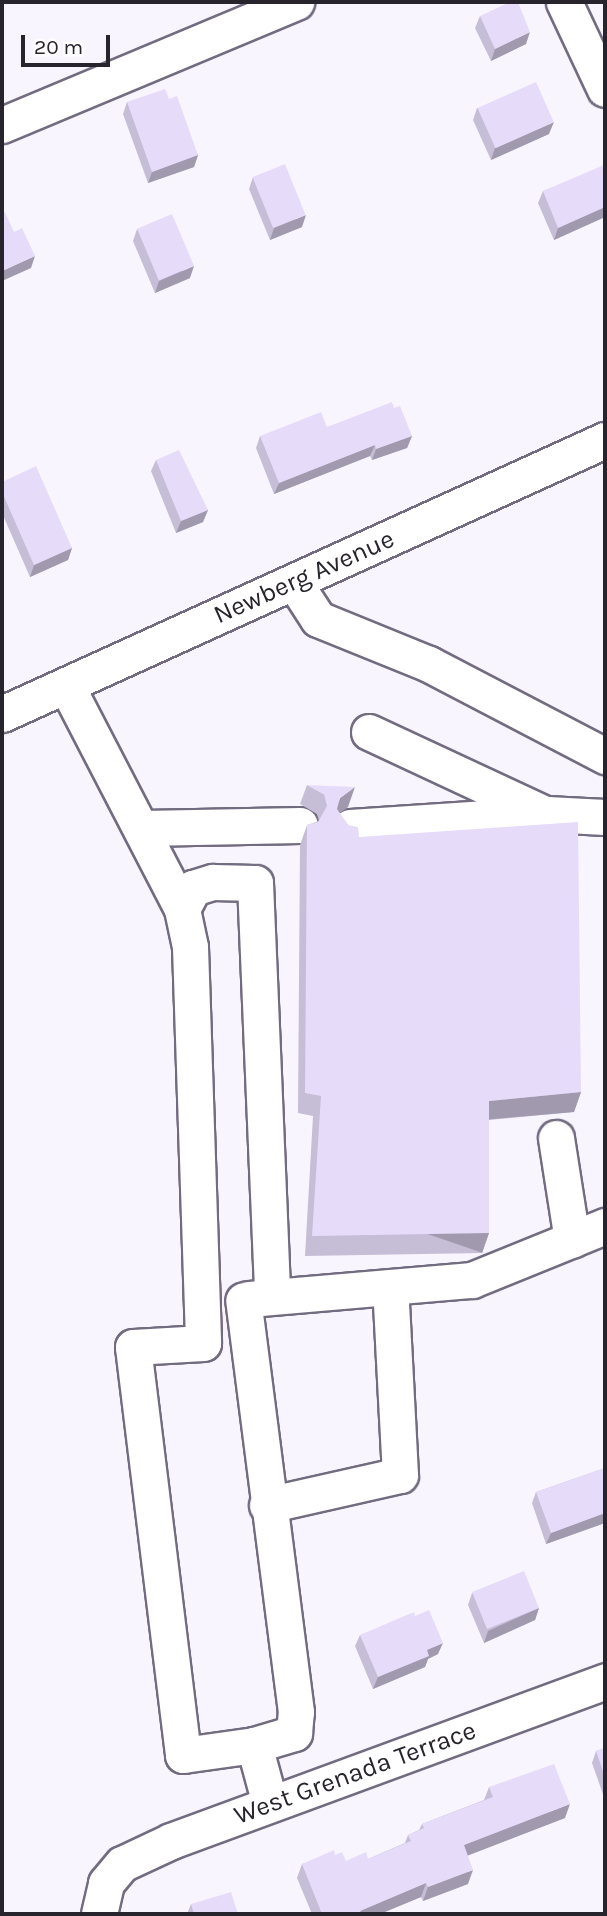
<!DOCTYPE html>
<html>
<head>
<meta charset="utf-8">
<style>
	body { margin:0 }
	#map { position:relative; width:607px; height:1916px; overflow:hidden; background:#f8f5ff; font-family:Karla,sans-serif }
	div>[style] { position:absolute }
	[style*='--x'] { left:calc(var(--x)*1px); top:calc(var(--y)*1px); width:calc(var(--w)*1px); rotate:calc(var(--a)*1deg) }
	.roads { filter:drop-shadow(2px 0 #736c81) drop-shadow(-2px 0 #736c81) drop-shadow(0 2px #736c81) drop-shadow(0 -2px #736c81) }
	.minor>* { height:35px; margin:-17.5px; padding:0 17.5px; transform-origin:17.5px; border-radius:17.5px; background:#fff }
	.wall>* { inset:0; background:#c6bdd7 }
	.shaded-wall>* { inset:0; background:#a19aaf; transform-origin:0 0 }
	.building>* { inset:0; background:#e6dcfa; transform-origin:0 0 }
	span { translate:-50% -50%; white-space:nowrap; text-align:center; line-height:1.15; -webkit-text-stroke:6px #fff; paint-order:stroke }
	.street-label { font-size:26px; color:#28242e }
	.frame { position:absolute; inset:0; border:4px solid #28242e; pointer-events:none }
	.scale { position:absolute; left:21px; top:35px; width:89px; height:32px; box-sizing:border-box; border:4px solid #28242e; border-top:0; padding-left:9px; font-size:21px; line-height:24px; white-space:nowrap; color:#28242e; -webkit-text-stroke:5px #fff; paint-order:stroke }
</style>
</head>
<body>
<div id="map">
	<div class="roads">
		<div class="minor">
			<i style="--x:564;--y:2;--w:96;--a:64.8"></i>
			<i style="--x:2;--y:125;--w:319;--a:-22.7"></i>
			<i style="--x:294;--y:582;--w:44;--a:57"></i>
			<i style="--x:318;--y:619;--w:120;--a:22.1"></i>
			<i style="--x:429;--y:664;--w:199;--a:27.6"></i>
			<i style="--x:66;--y:685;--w:252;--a:62.6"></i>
			<i style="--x:182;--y:909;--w:39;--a:78"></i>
			<i style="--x:190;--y:947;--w:396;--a:88.1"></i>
			<i style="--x:203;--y:1343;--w:70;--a:176.7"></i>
			<i style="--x:133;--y:1347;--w:411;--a:83"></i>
			<i style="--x:183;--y:1755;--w:72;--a:-8"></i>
			<i style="--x:254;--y:1745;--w:42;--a:-16.7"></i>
			<i style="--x:294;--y:1733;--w:21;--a:-85"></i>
			<i style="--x:296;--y:1712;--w:415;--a:-97.3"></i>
			<i style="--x:2;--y:714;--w:662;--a:-24.44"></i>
			<i style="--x:369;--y:732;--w:192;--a:25"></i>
			<i style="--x:350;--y:827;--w:197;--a:-3.8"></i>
			<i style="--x:547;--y:814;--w:58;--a:3"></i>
			<i style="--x:142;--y:828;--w:158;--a:-1.1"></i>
			<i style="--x:182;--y:909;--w:24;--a:-62"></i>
			<i style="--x:193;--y:888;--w:21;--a:-17"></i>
			<i style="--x:213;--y:882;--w:42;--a:1.4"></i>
			<i style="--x:255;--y:883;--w:413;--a:87.6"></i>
			<i style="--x:556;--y:1138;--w:103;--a:81.1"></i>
			<i style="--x:249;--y:1299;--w:224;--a:-4.9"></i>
			<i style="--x:472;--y:1280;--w:144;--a:-22.1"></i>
			<i style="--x:267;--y:1505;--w:136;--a:-12.7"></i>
			<i style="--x:400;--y:1475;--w:188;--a:-93"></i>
			<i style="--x:254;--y:1745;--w:61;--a:74.8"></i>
			<i style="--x:99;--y:1914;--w:32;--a:-77"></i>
			<i style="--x:106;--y:1883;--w:25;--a:-50"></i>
			<i style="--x:122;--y:1864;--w:54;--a:-25.1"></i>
			<i style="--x:171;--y:1841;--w:463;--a:-20.2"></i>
		</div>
	</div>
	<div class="wall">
		<i style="clip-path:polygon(480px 16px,526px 44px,491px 61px,475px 28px)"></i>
		<i style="clip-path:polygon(169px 99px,198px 155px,194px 167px,148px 183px,123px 114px,127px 102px)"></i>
		<i style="clip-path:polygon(477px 108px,549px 134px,491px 160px,473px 120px)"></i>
		<i style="clip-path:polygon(605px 168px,605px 217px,554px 240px,538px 203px,543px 191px)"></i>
		<i style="clip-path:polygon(253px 177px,302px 227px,270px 240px,249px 189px)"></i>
		<i style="clip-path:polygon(137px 229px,190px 278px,155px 293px,133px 241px)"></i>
		<i style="clip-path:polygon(394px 408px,412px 436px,407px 448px,372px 460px,370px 456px,274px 494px,256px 448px,260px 436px,327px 427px)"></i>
		<i style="clip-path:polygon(156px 460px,208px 510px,203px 522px,176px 533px,151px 471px)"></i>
		<i style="clip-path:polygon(2px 482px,72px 548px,68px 560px,30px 577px,2px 513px)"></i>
		<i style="clip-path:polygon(307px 785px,348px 807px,339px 813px,348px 825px,581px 1092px,574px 1112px,489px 1120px,489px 1233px,482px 1253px,305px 1256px,313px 1116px,298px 1113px,300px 845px,307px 825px,319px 821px,317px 814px,300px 804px)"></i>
		<i style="clip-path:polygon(605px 1468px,605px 1523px,546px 1544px,532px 1503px,536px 1492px)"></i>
		<i style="clip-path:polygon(472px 1593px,539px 1608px,535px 1620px,484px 1643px,468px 1605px)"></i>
		<i style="clip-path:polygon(415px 1616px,438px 1654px,428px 1659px,425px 1667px,373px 1689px,355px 1646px,360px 1635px)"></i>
		<i style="clip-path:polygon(605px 1748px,605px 1800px,592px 1763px,596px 1751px)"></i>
		<i style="clip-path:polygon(489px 1787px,565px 1818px,468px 1855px,468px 1884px,423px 1901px,421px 1897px,380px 1914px,312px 1914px,297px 1878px,302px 1864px,335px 1855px,346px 1861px,368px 1859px,405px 1843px,408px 1835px,419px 1830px,422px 1824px,484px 1800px)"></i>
		<i style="clip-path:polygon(191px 1904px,238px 1914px,187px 1914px)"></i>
	</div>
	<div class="shaded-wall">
		<i style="clip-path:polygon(530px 32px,526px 44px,491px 61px,495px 49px)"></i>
		<i style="clip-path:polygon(554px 122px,549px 134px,491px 160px,495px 148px)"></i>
		<i style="clip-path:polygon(198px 155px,194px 167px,148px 183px,152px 172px)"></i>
		<i style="clip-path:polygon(605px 207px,605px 217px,554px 240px,558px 228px)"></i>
		<i style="clip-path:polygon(306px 215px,302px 227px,270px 240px,274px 228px)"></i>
		<i style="clip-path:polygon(35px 256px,31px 268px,2px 281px,2px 271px)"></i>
		<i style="clip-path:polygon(194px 266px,190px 278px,155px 293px,159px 281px)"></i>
		<i style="clip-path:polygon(412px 436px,407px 448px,372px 460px,376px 449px)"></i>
		<i style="clip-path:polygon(375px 445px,370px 456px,274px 494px,279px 483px)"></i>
		<i style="clip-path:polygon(208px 510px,203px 522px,176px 533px,181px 521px)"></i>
		<i style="clip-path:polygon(72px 548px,68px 560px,30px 577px,34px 565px)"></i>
		<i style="clip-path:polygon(355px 787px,348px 807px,332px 818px,340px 798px)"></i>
		<i style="clip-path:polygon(581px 1092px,574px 1112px,482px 1120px,489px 1101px)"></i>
		<i style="left:489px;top:1233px;width:21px;height:177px;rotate:109deg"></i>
		<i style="clip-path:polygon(605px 1513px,605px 1523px,546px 1544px,551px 1533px)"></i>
		<i style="clip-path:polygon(539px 1608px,535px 1620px,484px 1643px,488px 1631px)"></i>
		<i style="clip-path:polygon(443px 1643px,438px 1654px,428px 1659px,425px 1667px,373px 1689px,378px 1677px,427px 1650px)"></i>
		<i style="clip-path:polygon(570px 1804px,565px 1818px,459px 1859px,464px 1845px)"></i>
		<i style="clip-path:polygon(473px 1870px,468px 1884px,423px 1901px,428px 1887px)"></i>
		<i style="clip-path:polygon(426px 1883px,421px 1897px,380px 1914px,359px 1914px,360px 1911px)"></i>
	</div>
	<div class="building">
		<i style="clip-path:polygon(510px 2px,518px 2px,530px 32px,495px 49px,480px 16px)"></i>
		<i style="left:536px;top:82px;width:44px;height:64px;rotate:66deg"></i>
		<i style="clip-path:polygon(165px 89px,169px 99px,177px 96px,198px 155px,152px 172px,127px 102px)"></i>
		<i style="left:285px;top:164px;width:55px;height:35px;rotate:68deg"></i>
		<i style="clip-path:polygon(604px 165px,605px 168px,605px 207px,558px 228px,543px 191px)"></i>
		<i style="clip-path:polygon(5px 212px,14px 232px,22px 228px,35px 256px,2px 271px,2px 213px)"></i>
		<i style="left:172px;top:214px;width:56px;height:38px;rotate:67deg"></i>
		<i style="clip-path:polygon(392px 402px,394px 408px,400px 406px,412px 436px,376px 449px,375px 445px,279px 483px,260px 436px,321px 412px,327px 427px)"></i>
		<i style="clip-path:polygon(179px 450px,208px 510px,181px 521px,156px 460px)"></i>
		<i style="clip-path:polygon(36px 466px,72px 548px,34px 565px,2px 492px,2px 482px)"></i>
		<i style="clip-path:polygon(307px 785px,355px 787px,340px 798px,337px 809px,348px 825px,358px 827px,359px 837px,578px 822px,581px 1092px,489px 1101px,489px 1233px,312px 1236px,321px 1096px,305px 1093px,307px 825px,318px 822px,327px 806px,324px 794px)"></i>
		<i style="clip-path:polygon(605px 1468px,605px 1513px,551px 1533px,536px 1492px)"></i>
		<i style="left:524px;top:1571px;width:40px;height:56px;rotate:68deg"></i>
		<i style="clip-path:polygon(429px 1610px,443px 1643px,427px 1650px,429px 1656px,378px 1677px,360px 1635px,414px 1612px,415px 1616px)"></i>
		<i style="clip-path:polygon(605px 1748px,605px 1777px,596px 1751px)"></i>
		<i style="clip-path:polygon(554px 1764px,570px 1804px,464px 1845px,473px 1870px,428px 1887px,426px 1883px,360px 1911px,362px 1914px,322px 1914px,302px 1864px,334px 1850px,335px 1855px,342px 1852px,346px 1861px,366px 1852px,368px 1859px,411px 1841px,408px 1835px,424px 1828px,422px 1824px,493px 1797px,489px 1787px)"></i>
		<i style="clip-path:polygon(231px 1892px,238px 1914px,194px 1914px,191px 1904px)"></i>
	</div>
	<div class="street-label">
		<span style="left:304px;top:577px;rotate:-24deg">Newberg Avenue</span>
		<span style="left:355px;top:1773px;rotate:-20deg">West Grenada Terrace</span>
	</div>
	<div class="frame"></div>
	<div class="scale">20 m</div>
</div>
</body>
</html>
